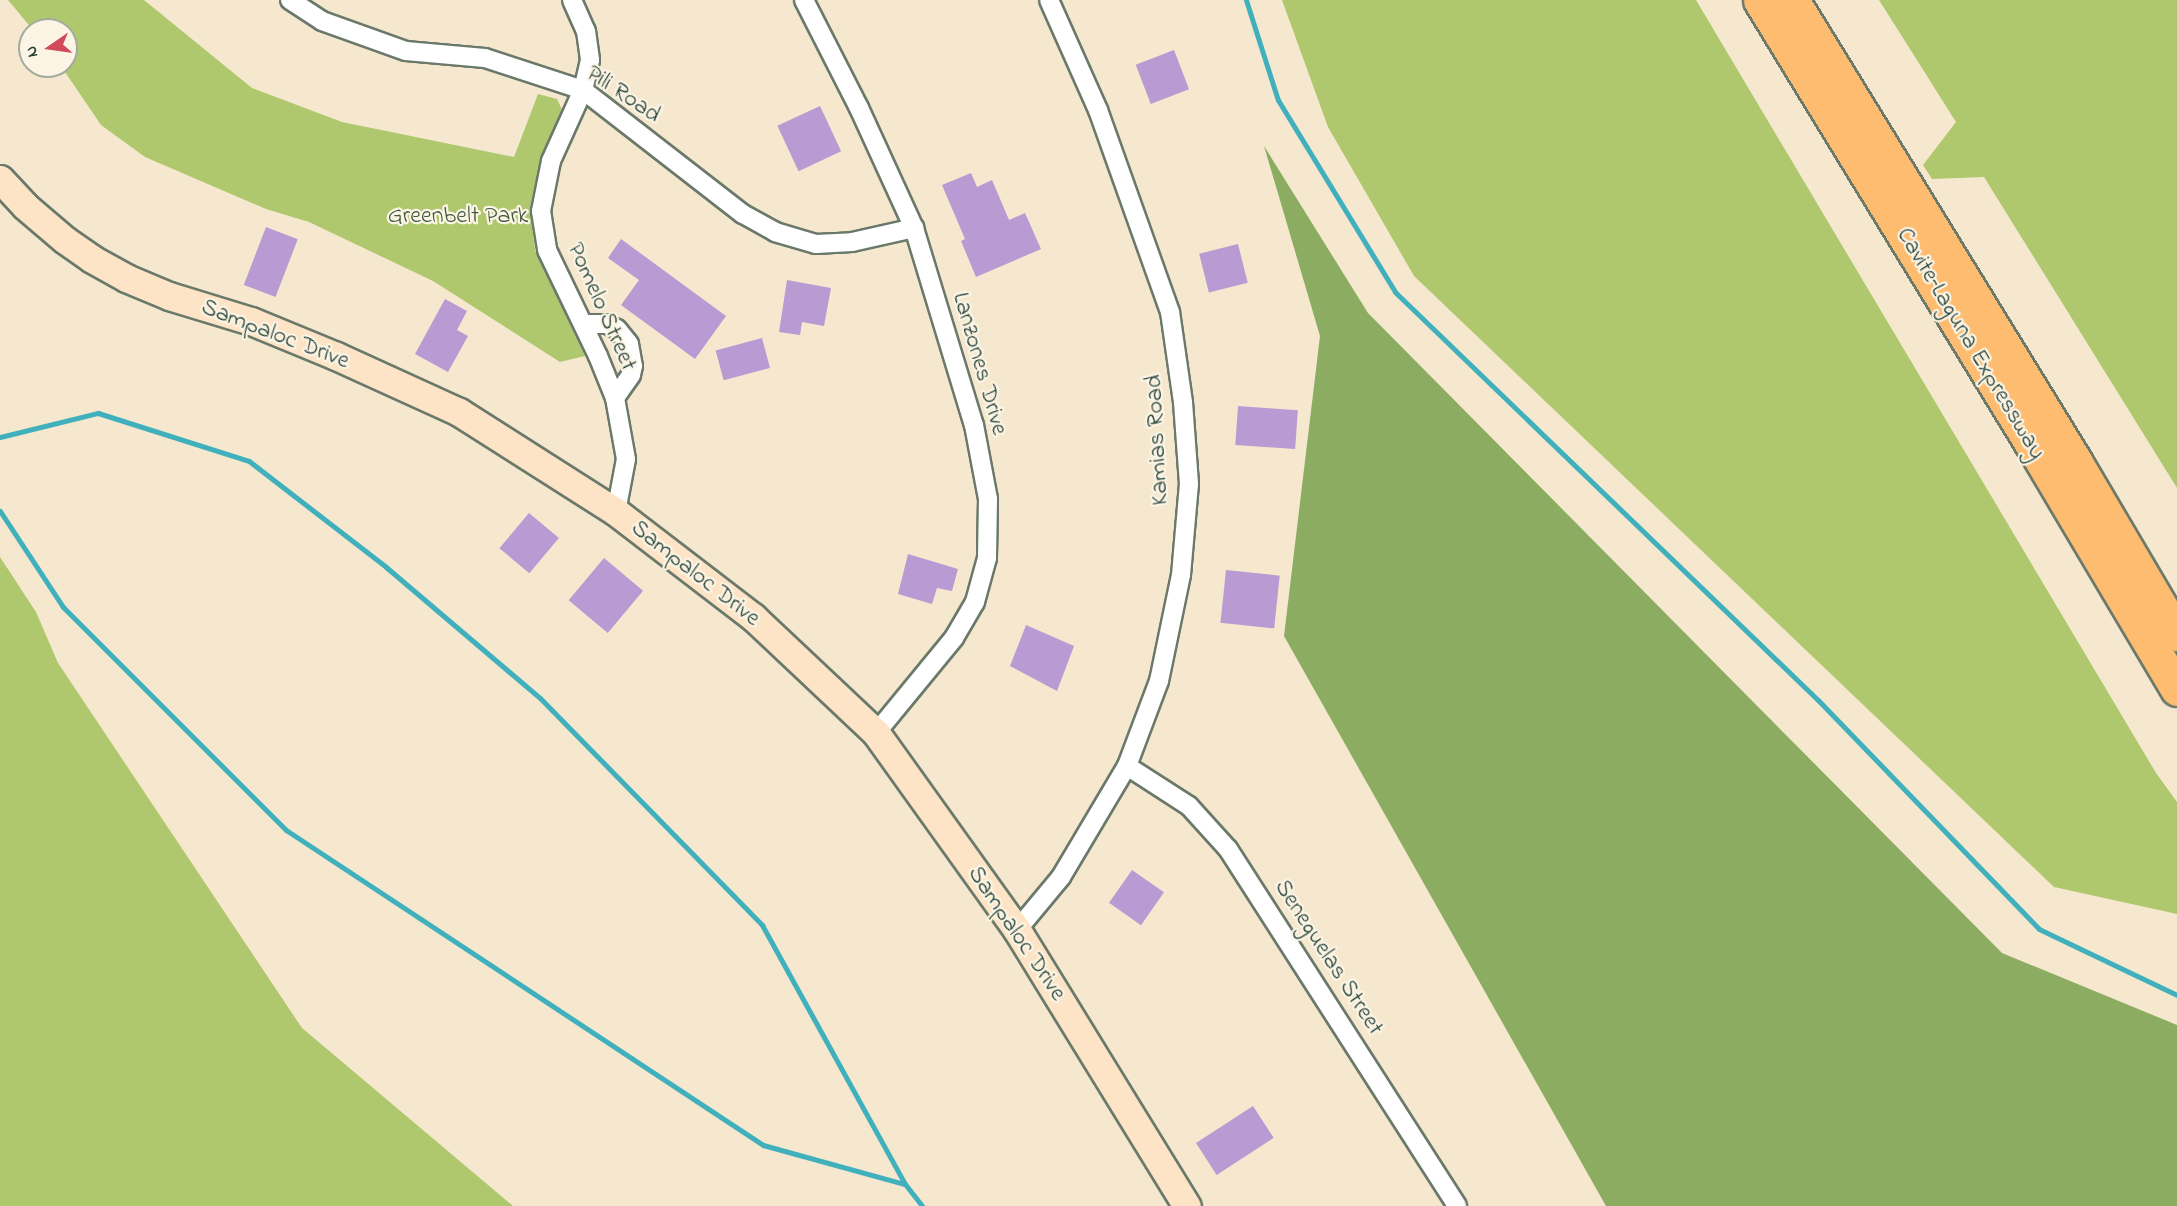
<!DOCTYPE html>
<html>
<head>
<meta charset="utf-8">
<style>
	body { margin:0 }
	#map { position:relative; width:2177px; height:1206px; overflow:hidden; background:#f5e8cf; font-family:"Indie Flower",sans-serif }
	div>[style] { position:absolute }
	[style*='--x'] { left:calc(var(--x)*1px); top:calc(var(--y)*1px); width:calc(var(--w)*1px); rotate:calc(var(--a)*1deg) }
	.green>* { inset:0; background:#afc86e }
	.forest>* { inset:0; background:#8bac61 }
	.stream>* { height:5px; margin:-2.5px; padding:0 2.5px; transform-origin:2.5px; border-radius:2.5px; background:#40b0bc }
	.building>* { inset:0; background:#b99ad2; transform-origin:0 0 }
	.roads { filter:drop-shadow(2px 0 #6a796a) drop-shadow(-2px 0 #6a796a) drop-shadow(0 2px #6a796a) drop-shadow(0 -2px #6a796a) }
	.street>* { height:18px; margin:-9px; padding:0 9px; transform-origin:9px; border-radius:9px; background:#fff }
	.secondary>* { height:27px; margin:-13.5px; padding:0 13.5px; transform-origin:13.5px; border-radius:13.5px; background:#fee4c6 }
	.highway>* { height:33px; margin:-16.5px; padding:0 16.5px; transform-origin:16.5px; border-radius:16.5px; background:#fdbc70 }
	span { translate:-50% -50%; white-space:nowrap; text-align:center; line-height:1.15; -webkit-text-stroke:4.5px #fcf5e5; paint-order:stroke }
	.street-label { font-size:24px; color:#1f3d34 }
	.park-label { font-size:24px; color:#3c5940 }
	.north { position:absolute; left:18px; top:18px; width:60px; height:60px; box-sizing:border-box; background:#fcf5e5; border:2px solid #a4ab9e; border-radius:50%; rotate:257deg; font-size:16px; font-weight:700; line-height:24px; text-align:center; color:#1f3d34 }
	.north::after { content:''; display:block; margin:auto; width:21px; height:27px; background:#d1495b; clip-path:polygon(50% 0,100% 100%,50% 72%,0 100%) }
</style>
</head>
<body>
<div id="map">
	<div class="green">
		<i style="clip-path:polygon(8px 0,144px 0,252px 88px,342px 122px,514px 157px,538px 94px,557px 99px,565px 116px,543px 156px,530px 207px,535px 250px,585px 356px,560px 362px,433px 281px,309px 222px,266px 209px,145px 157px,101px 125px,61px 66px,66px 66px,66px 30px,33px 30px)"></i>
		<i style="clip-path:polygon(1282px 0,1696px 0,2156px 773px,2177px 802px,2177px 914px,2054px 887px,1414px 276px,1328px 127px)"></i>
		<i style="clip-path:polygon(1879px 0,2177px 0,2177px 488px,1984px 177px,1932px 179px,1923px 165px,1956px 122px)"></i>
		<i style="clip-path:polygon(0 557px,36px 612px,58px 663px,302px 1028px,513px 1206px,0 1206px)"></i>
	</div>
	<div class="forest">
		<i style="clip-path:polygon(1264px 146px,1368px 313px,2002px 953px,2177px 1025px,2177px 1206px,1606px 1206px,1284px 636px,1320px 336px)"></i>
	</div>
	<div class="stream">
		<i style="--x:1246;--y:0;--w:105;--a:72.3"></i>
		<i style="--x:1278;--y:100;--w:225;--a:58.6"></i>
		<i style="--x:1395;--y:292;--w:588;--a:43.97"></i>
		<i style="--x:1818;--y:700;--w:318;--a:46"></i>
		<i style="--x:2039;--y:929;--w:153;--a:25.6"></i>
		<i style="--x:0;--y:437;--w:101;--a:-13.8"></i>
		<i style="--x:98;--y:413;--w:158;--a:17.6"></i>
		<i style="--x:249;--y:461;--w:173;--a:37.7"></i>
		<i style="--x:386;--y:567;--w:202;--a:40.4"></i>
		<i style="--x:540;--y:698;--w:318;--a:45.6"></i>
		<i style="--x:762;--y:925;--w:296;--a:61.1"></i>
		<i style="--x:905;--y:1184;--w:28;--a:52"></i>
		<i style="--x:0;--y:511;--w:115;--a:56.7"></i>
		<i style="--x:63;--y:607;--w:315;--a:45"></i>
		<i style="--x:286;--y:830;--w:572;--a:33.44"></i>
		<i style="--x:763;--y:1145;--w:147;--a:15.4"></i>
	</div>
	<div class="building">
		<i style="left:1174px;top:50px;width:42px;height:41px;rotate:69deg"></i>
		<i style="left:820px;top:106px;width:50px;height:47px;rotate:65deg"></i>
		<i style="clip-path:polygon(971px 173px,977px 187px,992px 180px,1009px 220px,1025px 213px,1041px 249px,976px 277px,961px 241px,965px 239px,942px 185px)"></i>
		<i style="left:266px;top:227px;width:34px;height:62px;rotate:21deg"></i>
		<i style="clip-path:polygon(621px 239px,726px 316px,695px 359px,621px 305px,639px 280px,608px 258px)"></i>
		<i style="left:1238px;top:244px;width:40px;height:40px;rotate:76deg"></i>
		<i style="clip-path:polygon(787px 280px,831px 288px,824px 326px,802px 322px,800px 335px,779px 332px)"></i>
		<i style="clip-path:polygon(445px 299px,467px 311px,457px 330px,468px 336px,448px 372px,415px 354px)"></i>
		<i style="left:762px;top:338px;width:31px;height:48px;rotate:75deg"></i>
		<i style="left:1238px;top:406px;width:60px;height:39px;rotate:4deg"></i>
		<i style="left:529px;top:513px;width:39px;height:46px;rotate:40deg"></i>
		<i style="clip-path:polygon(908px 554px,958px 569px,952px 591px,937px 588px,932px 604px,898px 594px)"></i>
		<i style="left:604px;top:558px;width:51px;height:55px;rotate:40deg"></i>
		<i style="left:1226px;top:570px;width:54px;height:53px;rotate:6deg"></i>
		<i style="clip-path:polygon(1026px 625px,1074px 646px,1057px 691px,1010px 666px)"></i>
		<i style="left:1132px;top:870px;width:39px;height:40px;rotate:35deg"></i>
		<i style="left:1253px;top:1106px;width:38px;height:68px;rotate:57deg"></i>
	</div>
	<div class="roads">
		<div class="street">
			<i style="--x:290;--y:0;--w:38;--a:33"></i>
			<i style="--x:322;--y:21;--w:89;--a:19.7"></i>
			<i style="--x:406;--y:51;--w:79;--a:5.1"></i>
			<i style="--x:485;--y:58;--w:103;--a:18.1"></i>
			<i style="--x:583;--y:90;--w:202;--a:37.8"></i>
			<i style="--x:743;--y:214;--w:37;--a:29"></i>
			<i style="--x:775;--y:232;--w:43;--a:16.3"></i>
			<i style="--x:816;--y:244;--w:36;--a:-3"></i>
			<i style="--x:852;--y:242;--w:64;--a:-12.7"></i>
			<i style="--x:572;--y:0;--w:34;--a:66"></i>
			<i style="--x:586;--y:31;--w:29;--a:82"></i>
			<i style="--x:590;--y:60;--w:31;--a:103"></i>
			<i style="--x:583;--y:90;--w:78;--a:114.3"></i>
			<i style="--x:551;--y:161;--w:51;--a:101.3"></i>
			<i style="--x:541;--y:211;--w:39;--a:81"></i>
			<i style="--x:547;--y:250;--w:118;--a:64.3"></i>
			<i style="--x:598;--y:356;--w:45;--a:68"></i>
			<i style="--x:615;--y:398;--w:62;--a:79.8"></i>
			<i style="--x:626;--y:459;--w:54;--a:100.7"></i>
			<i style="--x:804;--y:0;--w:121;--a:63"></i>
			<i style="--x:859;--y:108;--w:132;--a:65.4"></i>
			<i style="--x:914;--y:228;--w:206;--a:73.1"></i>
			<i style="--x:974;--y:425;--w:75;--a:79.3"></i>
			<i style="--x:988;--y:499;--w:59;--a:91"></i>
			<i style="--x:987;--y:558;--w:46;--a:105.3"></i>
			<i style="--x:975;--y:602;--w:42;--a:120.3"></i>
			<i style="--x:954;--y:638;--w:123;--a:129.4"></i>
			<i style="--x:583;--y:324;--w:24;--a:0"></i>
			<i style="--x:607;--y:324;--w:11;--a:27"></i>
			<i style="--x:617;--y:329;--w:19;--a:51"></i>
			<i style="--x:629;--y:344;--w:22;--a:80"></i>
			<i style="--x:633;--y:366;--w:9;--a:103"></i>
			<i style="--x:631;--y:375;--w:28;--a:125"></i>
			<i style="--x:1127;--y:766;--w:74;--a:32.8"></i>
			<i style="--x:1189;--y:806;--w:58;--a:47.8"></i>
			<i style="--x:1228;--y:849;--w:424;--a:57.3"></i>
			<i style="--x:1017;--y:930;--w:69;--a:-50.3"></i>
			<i style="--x:1061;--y:877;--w:129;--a:-59.3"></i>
			<i style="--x:1127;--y:766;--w:91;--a:-69.4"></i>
			<i style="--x:1159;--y:681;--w:108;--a:-78.3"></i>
			<i style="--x:1181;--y:575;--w:91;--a:-85"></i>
			<i style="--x:1189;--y:484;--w:82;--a:-94.2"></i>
			<i style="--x:1183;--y:402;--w:91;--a:-98.2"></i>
			<i style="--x:1170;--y:312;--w:214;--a:-109.6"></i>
			<i style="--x:1098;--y:110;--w:120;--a:-114"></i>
		</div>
		<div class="secondary">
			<i style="--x:0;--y:179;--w:37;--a:47"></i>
			<i style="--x:25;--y:206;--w:52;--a:40.4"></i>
			<i style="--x:65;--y:240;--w:33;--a:35"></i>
			<i style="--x:92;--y:259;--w:39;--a:29"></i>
			<i style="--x:126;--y:278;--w:47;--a:22.7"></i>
			<i style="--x:169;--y:296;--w:86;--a:17"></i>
			<i style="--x:251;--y:321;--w:92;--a:22.4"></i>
			<i style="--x:336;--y:356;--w:135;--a:24.5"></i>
			<i style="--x:459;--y:412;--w:186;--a:32.5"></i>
			<i style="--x:616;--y:512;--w:173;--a:37.5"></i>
			<i style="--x:753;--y:617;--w:169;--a:43.3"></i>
			<i style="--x:876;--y:733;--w:242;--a:54.4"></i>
			<i style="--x:1017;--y:930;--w:324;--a:58.4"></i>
		</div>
		<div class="highway">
			<i style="--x:1760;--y:0;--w:519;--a:58.54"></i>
			<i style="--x:2031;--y:443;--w:286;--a:59.3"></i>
			<i style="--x:1792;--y:0;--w:541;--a:58.45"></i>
			<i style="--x:2075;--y:461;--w:201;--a:59.5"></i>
		</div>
	</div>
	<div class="street-label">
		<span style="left:623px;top:95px;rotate:34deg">Pili Road</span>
		<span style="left:601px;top:307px;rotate:66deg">Pomelo Street</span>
		<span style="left:275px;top:335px;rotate:21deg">Sampaloc Drive</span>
		<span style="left:1970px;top:344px;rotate:59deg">Cavite–Laguna Expressway</span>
		<span style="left:979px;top:364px;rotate:74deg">Lanzones Drive</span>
		<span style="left:1158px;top:440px;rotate:-93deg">Kamias Road</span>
		<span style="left:695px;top:574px;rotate:38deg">Sampaloc Drive</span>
		<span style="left:1016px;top:934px;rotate:56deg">Sampaloc Drive</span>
		<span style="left:1328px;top:958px;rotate:57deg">Seneguelas Street</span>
	</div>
	<div class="park-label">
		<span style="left:458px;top:217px">Greenbelt Park</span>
	</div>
	<div class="north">N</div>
</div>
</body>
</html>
